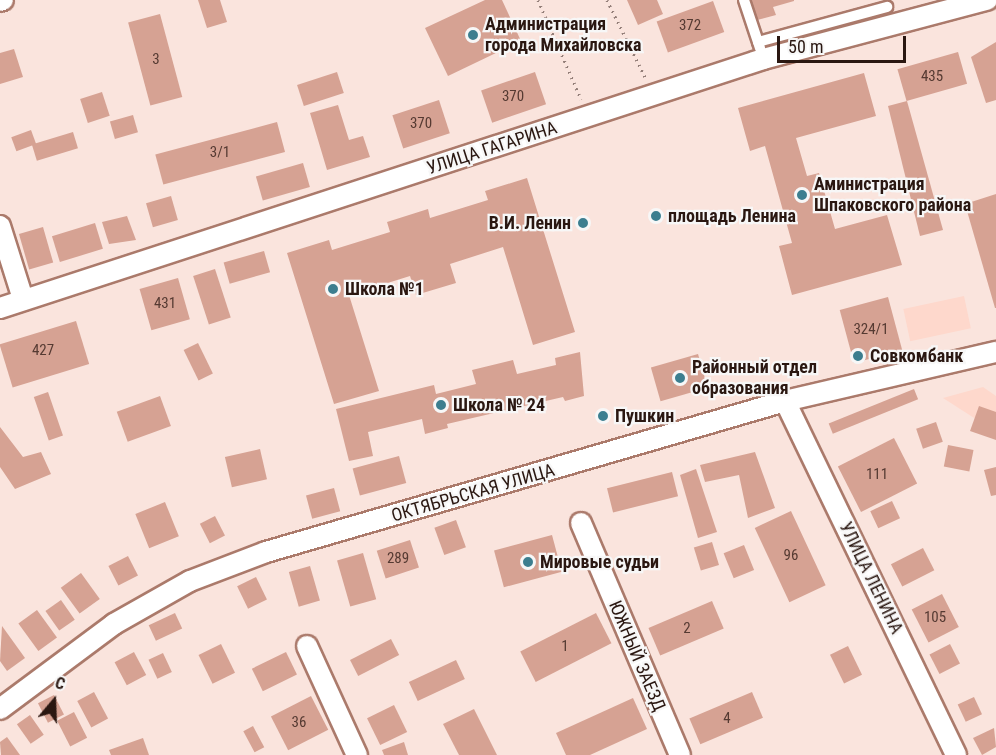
<!DOCTYPE html>
<html>
<head>
<meta charset="utf-8">
<style>
	body { margin:0 }
	#map { position:relative; width:996px; height:755px; overflow:hidden; background:#fae4dd; font-family:"Roboto Condensed",sans-serif }
	div>[style] { position:absolute }
	[style*='--x'] { left:calc(var(--x)*1px); top:calc(var(--y)*1px); width:calc(var(--w)*1px); rotate:calc(var(--a)*1deg) }
	.built>* { inset:0; background:#fed8cc; transform-origin:0 0 }
	.building>* { inset:0; background:#d6a293; transform-origin:0 0 }
	.path>* { height:3px; margin-top:-1.5px; transform-origin:0; background:repeating-linear-gradient(90deg,#937e78 0 1.5px,transparent 0 6px) }
	.roads { filter:drop-shadow(2px 0 #ab7a6b) drop-shadow(-2px 0 #ab7a6b) drop-shadow(0 2px #ab7a6b) drop-shadow(0 -2px #ab7a6b) }
	.service>* { height:10px; margin:-5px; padding:0 5px; transform-origin:5px; border-radius:5px; background:#fff }
	.minor>* { height:20px; margin:-10px; padding:0 10px; transform-origin:10px; border-radius:10px; background:#fff }
	.dots>* { width:16px; height:16px; translate:-50% -50%; box-sizing:border-box; border:3px solid #f7f7f7; border-radius:50% }
	span { translate:-50% -50%; white-space:nowrap; text-align:center; line-height:1.15; -webkit-text-stroke:4.5px #f7f7f7; paint-order:stroke }
	.number-label { font-size:15px; color:#553a32 }
	.number-label span { -webkit-text-stroke-width:0 }
	.poi-label { font-size:18px; color:#2a1711; font-weight:700 }
	.left { translate:0 -50%; text-align:left }
	.right { translate:-100% -50%; text-align:right }
	.street-label { font-size:18px; color:#2a1711 }
	.north { position:absolute; left:24px; top:671px; width:60px; height:60px; -webkit-text-stroke:4px #f7f7f7; paint-order:stroke; rotate:19deg; font-size:16px; font-weight:700; line-height:24px; text-align:center; color:#2a1711 }
	.north::after { content:''; display:block; margin:auto; width:21px; height:27px; background:#2a1711; clip-path:polygon(50% 0,100% 100%,50% 72%,0 100%) }
	.scale { position:absolute; left:777px; top:36px; width:129px; height:27px; box-sizing:border-box; border:3px solid #2a1711; border-top:0; padding-left:8px; font-size:18px; line-height:21px; white-space:nowrap; color:#2a1711; -webkit-text-stroke:4px #f7f7f7; paint-order:stroke }
</style>
</head>
<body>
<div id="map">
	<div class="built">
		<i style="left:964px;top:296px;width:33px;height:62px;rotate:78deg"></i>
		<i style="clip-path:polygon(983px 387px,996px 396px,996px 432px,943px 398px)"></i>
	</div>
	<div class="building">
		<i style="clip-path:polygon(198px 0,220px 0,227px 22px,207px 28px)"></i>
		<i style="clip-path:polygon(485px 0,502px 0,521px 41px,448px 76px,425px 28px)"></i>
		<i style="clip-path:polygon(627px 0,657px 0,663px 14px,638px 25px)"></i>
		<i style="clip-path:polygon(751px 0,794px 0,794px 1px,773px 7px,776px 15px,757px 20px)"></i>
		<i style="left:713px;top:1px;width:33px;height:60px;rotate:70deg"></i>
		<i style="left:160px;top:14px;width:86px;height:33px;rotate:75deg"></i>
		<i style="clip-path:polygon(996px 42px,996px 100px,986px 103px,971px 57px)"></i>
		<i style="clip-path:polygon(14px 49px,23px 77px,0 84px,0 53px)"></i>
		<i style="left:958px;top:52px;width:33px;height:63px;rotate:74deg"></i>
		<i style="left:337px;top:72px;width:22px;height:42px;rotate:72deg"></i>
		<i style="left:535px;top:72px;width:34px;height:57px;rotate:71deg"></i>
		<i style="clip-path:polygon(864px 73px,876px 116px,796px 138px,807px 176px,819px 173px,835px 229px,887px 215px,902px 265px,792px 295px,779px 246px,792px 243px,765px 146px,750px 151px,738px 108px)"></i>
		<i style="left:102px;top:92px;width:25px;height:23px;rotate:72deg"></i>
		<i style="left:439px;top:100px;width:35px;height:49px;rotate:72deg"></i>
		<i style="clip-path:polygon(907px 101px,943px 230px,920px 236px,888px 106px)"></i>
		<i style="clip-path:polygon(338px 105px,349px 140px,363px 136px,370px 157px,327px 170px,310px 113px)"></i>
		<i style="left:133px;top:115px;width:18px;height:24px;rotate:74deg"></i>
		<i style="left:277px;top:122px;width:31px;height:126px;rotate:75deg"></i>
		<i style="left:31px;top:130px;width:15px;height:21px;rotate:70deg"></i>
		<i style="left:73px;top:132px;width:17px;height:43px;rotate:73deg"></i>
		<i style="left:303px;top:163px;width:25px;height:49px;rotate:74deg"></i>
		<i style="clip-path:polygon(527px 178px,575px 332px,533px 345px,503px 247px,450px 264px,456px 283px,416px 295px,410px 276px,349px 295px,379px 391px,334px 404px,287px 253px,329px 240px,332px 250px,390px 232px,387px 222px,428px 209px,430px 218px,488px 200px,485px 191px)"></i>
		<i style="clip-path:polygon(996px 194px,996px 308px,995px 308px,965px 204px)"></i>
		<i style="left:171px;top:196px;width:25px;height:26px;rotate:74deg"></i>
		<i style="clip-path:polygon(127px 216px,136px 240px,109px 244px,102px 222px)"></i>
		<i style="left:95px;top:223px;width:27px;height:45px;rotate:73deg"></i>
		<i style="left:43px;top:227px;width:37px;height:25px;rotate:74deg"></i>
		<i style="left:264px;top:251px;width:22px;height:42px;rotate:74deg"></i>
		<i style="left:215px;top:269px;width:51px;height:23px;rotate:72deg"></i>
		<i style="left:178px;top:278px;width:43px;height:40px;rotate:74deg"></i>
		<i style="left:888px;top:297px;width:55px;height:50px;rotate:75deg"></i>
		<i style="left:76px;top:321px;width:45px;height:80px;rotate:73deg"></i>
		<i style="left:198px;top:343px;width:34px;height:16px;rotate:64deg"></i>
		<i style="clip-path:polygon(580px 352px,584px 396px,565px 401px,563px 397px,447px 424px,448px 428px,425px 434px,422px 419px,368px 432px,373px 456px,349px 461px,336px 409px,434px 385px,436px 394px,476px 384px,472px 370px,513px 360px,517px 374px,556px 365px,555px 358px)"></i>
		<i style="left:698px;top:354px;width:35px;height:49px;rotate:74deg"></i>
		<i style="left:914px;top:389px;width:11px;height:92px;rotate:68deg"></i>
		<i style="left:48px;top:392px;width:46px;height:15px;rotate:71deg"></i>
		<i style="left:160px;top:396px;width:32px;height:46px;rotate:70deg"></i>
		<i style="clip-path:polygon(979px 406px,996px 412px,996px 440px,970px 431px)"></i>
		<i style="left:936px;top:422px;width:21px;height:21px;rotate:71deg"></i>
		<i style="clip-path:polygon(0 427px,23px 457px,41px 452px,51px 474px,15px 489px,0 467px)"></i>
		<i style="left:894px;top:438px;width:51px;height:63px;rotate:63deg"></i>
		<i style="left:948px;top:445px;width:26px;height:22px;rotate:11deg"></i>
		<i style="left:260px;top:449px;width:31px;height:36px;rotate:77deg"></i>
		<i style="clip-path:polygon(755px 452px,775px 508px,748px 518px,739px 475px,705px 482px,700px 465px)"></i>
		<i style="left:399px;top:456px;width:28px;height:48px;rotate:75deg"></i>
		<i style="clip-path:polygon(996px 467px,996px 495px,991px 496px,984px 470px)"></i>
		<i style="clip-path:polygon(696px 469px,717px 532px,698px 538px,680px 475px)"></i>
		<i style="left:672px;top:472px;width:25px;height:67px;rotate:76deg"></i>
		<i style="left:334px;top:488px;width:24px;height:29px;rotate:75deg"></i>
		<i style="left:892px;top:501px;width:19px;height:24px;rotate:65deg"></i>
		<i style="left:165px;top:502px;width:37px;height:32px;rotate:68deg"></i>
		<i style="left:791px;top:511px;width:82px;height:40px;rotate:65deg"></i>
		<i style="left:215px;top:516px;width:22px;height:17px;rotate:63deg"></i>
		<i style="left:456px;top:520px;width:29px;height:23px;rotate:70deg"></i>
		<i style="left:552px;top:535px;width:38px;height:60px;rotate:75deg"></i>
		<i style="left:410px;top:540px;width:29px;height:35px;rotate:72deg"></i>
		<i style="left:712px;top:542px;width:24px;height:19px;rotate:73deg"></i>
		<i style="left:744px;top:545px;width:27px;height:22px;rotate:68deg"></i>
		<i style="left:923px;top:548px;width:25px;height:36px;rotate:63deg"></i>
		<i style="left:363px;top:553px;width:48px;height:27px;rotate:74deg"></i>
		<i style="left:128px;top:556px;width:22px;height:22px;rotate:63deg"></i>
		<i style="left:310px;top:566px;width:36px;height:22px;rotate:74deg"></i>
		<i style="left:81px;top:573px;width:32px;height:25px;rotate:54deg"></i>
		<i style="left:256px;top:577px;width:25px;height:21px;rotate:64deg"></i>
		<i style="left:942px;top:594px;width:37px;height:34px;rotate:63deg"></i>
		<i style="left:61px;top:600px;width:24px;height:19px;rotate:55deg"></i>
		<i style="left:712px;top:601px;width:30px;height:69px;rotate:67deg"></i>
		<i style="left:37px;top:610px;width:34px;height:23px;rotate:54deg"></i>
		<i style="left:175px;top:613px;width:17px;height:29px;rotate:65deg"></i>
		<i style="left:596px;top:613px;width:34px;height:85px;rotate:63deg"></i>
		<i style="clip-path:polygon(2px 626px,25px 658px,7px 671px,0 661px)"></i>
		<i style="left:391px;top:639px;width:18px;height:46px;rotate:63deg"></i>
		<i style="left:221px;top:644px;width:32px;height:25px;rotate:64deg"></i>
		<i style="left:950px;top:644px;width:22px;height:23px;rotate:63deg"></i>
		<i style="left:848px;top:646px;width:32px;height:20px;rotate:64deg"></i>
		<i style="left:134px;top:652px;width:26px;height:22px;rotate:62deg"></i>
		<i style="left:286px;top:652px;width:25px;height:38px;rotate:64deg"></i>
		<i style="left:163px;top:653px;width:21px;height:16px;rotate:65deg"></i>
		<i style="left:456px;top:660px;width:21px;height:52px;rotate:65deg"></i>
		<i style="left:94px;top:692px;width:30px;height:19px;rotate:62deg"></i>
		<i style="left:752px;top:692px;width:28px;height:68px;rotate:67deg"></i>
		<i style="left:54px;top:695px;width:22px;height:18px;rotate:63deg"></i>
		<i style="left:311px;top:696px;width:38px;height:45px;rotate:63deg"></i>
		<i style="left:974px;top:697px;width:19px;height:18px;rotate:65deg"></i>
		<i style="clip-path:polygon(633px 698px,647px 729px,590px 755px,566px 755px,556px 733px)"></i>
		<i style="left:394px;top:705px;width:30px;height:30px;rotate:64deg"></i>
		<i style="clip-path:polygon(474px 709px,497px 755px,459px 755px,443px 724px)"></i>
		<i style="left:74px;top:712px;width:29px;height:19px;rotate:63deg"></i>
		<i style="left:30px;top:715px;width:24px;height:16px;rotate:55deg"></i>
		<i style="left:253px;top:726px;width:24px;height:11px;rotate:62deg"></i>
		<i style="clip-path:polygon(994px 728px,996px 747px,982px 755px,973px 738px)"></i>
		<i style="clip-path:polygon(7px 737px,20px 755px,1px 755px,0 742px)"></i>
		<i style="clip-path:polygon(143px 738px,149px 755px,111px 755px,109px 750px)"></i>
		<i style="clip-path:polygon(404px 742px,408px 755px,384px 755px,382px 750px)"></i>
	</div>
	<div class="path">
		<i style="--x:538;--y:0;--w:108;--a:66.5"></i>
		<i style="--x:607;--y:0;--w:88;--a:63.7"></i>
	</div>
	<div class="roads">
		<div class="service">
			<i style="--x:744;--y:0;--w:51;--a:71.6"></i>
			<i style="--x:758;--y:42;--w:134;--a:-15.2"></i>
		</div>
		<div class="minor">
			<i style="--x:0;--y:1;--w:3;--a:-18"></i>
			<i style="--x:0;--y:226;--w:77;--a:72.5"></i>
			<i style="--x:0;--y:308;--w:803;--a:-18.07"></i>
			<i style="--x:763;--y:59;--w:232;--a:-14.8"></i>
			<i style="--x:785;--y:401;--w:393;--a:64.2"></i>
			<i style="--x:581;--y:523;--w:252;--a:66.9"></i>
			<i style="--x:307;--y:646;--w:120;--a:65.4"></i>
			<i style="--x:0;--y:709;--w:142;--a:-36.7"></i>
			<i style="--x:114;--y:624;--w:87;--a:-29.5"></i>
			<i style="--x:190;--y:581;--w:81;--a:-20.9"></i>
			<i style="--x:266;--y:552;--w:541;--a:-16.22"></i>
			<i style="--x:785;--y:401;--w:217;--a:-13.1"></i>
		</div>
	</div>
	<div class="dots">
		<i style="left:473px;top:35px;background:#3c7e8f"></i>
		<i style="left:802px;top:195px;background:#3c7e8f"></i>
		<i style="left:656px;top:216px;background:#3c7e8f"></i>
		<i style="left:583px;top:223px;background:#3c7e8f"></i>
		<i style="left:333px;top:289px;background:#3c7e8f"></i>
		<i style="left:858px;top:356px;background:#3c7e8f"></i>
		<i style="left:680px;top:378px;background:#3c7e8f"></i>
		<i style="left:441px;top:405px;background:#3c7e8f"></i>
		<i style="left:603px;top:416px;background:#3c7e8f"></i>
		<i style="left:528px;top:562px;background:#3c7e8f"></i>
	</div>
	<div class="number-label">
		<span style="left:690px;top:26px">372</span>
		<span style="left:156px;top:60px">3</span>
		<span style="left:932px;top:77px">435</span>
		<span style="left:513px;top:97px">370</span>
		<span style="left:421px;top:124px">370</span>
		<span style="left:220px;top:153px">3/1</span>
		<span style="left:165px;top:304px">431</span>
		<span style="left:871px;top:330px">324/1</span>
		<span style="left:43px;top:351px">427</span>
		<span style="left:877px;top:475px">111</span>
		<span style="left:791px;top:556px">96</span>
		<span style="left:398px;top:559px">289</span>
		<span style="left:935px;top:618px">105</span>
		<span style="left:687px;top:629px">2</span>
		<span style="left:565px;top:647px">1</span>
		<span style="left:727px;top:719px">4</span>
		<span style="left:299px;top:723px">36</span>
	</div>
	<div class="poi-label">
		<span class="left" style="left:485px;top:35px">Администрация<br>города Михайловска</span>
		<span class="left" style="left:814px;top:195px">Аминистрация<br>Шпаковского района</span>
		<span class="left" style="left:668px;top:216px">площадь Ленина</span>
		<span class="right" style="left:571px;top:223px">В.И. Ленин</span>
		<span class="left" style="left:345px;top:289px">Школа №1</span>
		<span class="left" style="left:870px;top:356px">Совкомбанк</span>
		<span class="left" style="left:692px;top:378px">Районный отдел<br>образования</span>
		<span class="left" style="left:453px;top:405px">Школа № 24</span>
		<span class="left" style="left:615px;top:416px">Пушкин</span>
		<span class="left" style="left:540px;top:562px">Мировые судьи</span>
	</div>
	<div class="street-label">
		<span style="left:492px;top:148px;rotate:-18deg">УЛИЦА ГАГАРИНА</span>
		<span style="left:473px;top:493px;rotate:-16deg">ОКТЯБРЬСКАЯ УЛИЦА</span>
		<span style="left:871px;top:578px;rotate:64deg">УЛИЦА ЛЕНИНА</span>
		<span style="left:637px;top:656px;rotate:67deg">ЮЖНЫЙ ЗАЕЗД</span>
	</div>
	<div class="north">С</div>
	<div class="scale">50 m</div>
</div>
</body>
</html>
